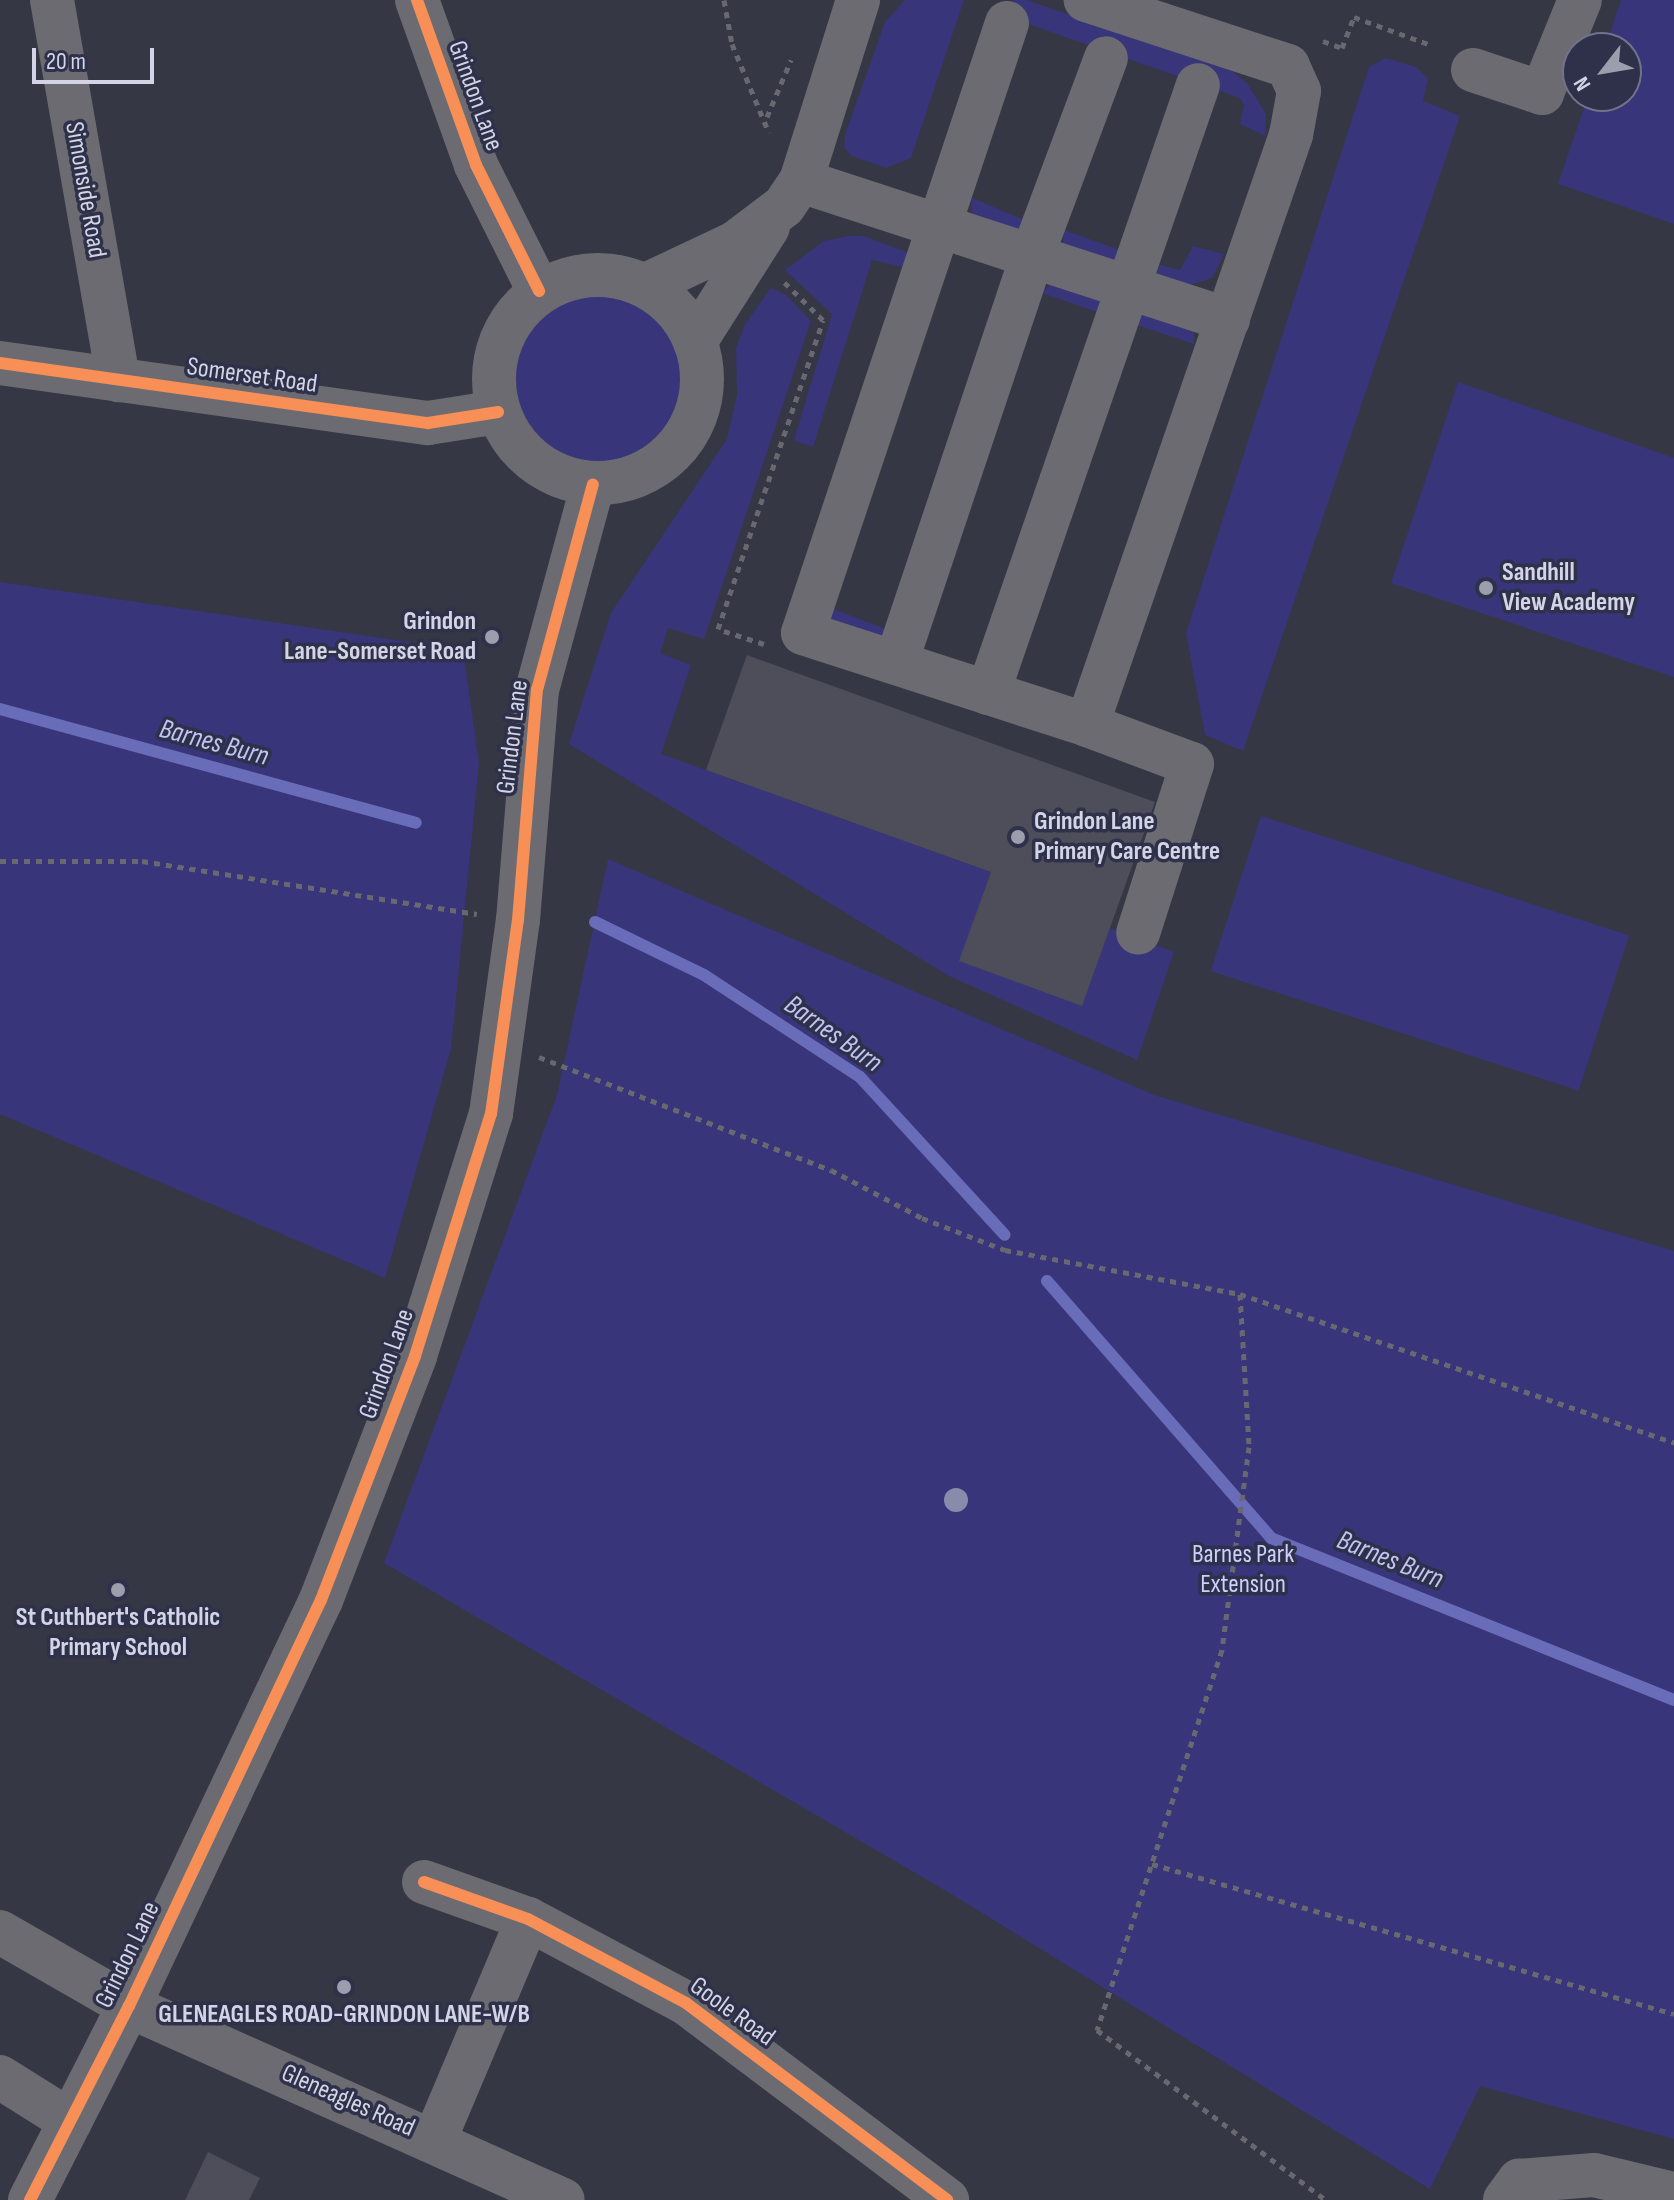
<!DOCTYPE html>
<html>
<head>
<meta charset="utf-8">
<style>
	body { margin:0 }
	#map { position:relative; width:1674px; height:2200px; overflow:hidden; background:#353745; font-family:"Sofia Sans Condensed",sans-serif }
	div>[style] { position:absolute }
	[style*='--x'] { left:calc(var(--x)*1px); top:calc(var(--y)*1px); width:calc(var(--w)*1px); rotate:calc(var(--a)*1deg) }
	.green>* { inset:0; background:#38357a; transform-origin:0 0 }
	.stream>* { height:12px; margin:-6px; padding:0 6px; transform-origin:6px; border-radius:6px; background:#696cb9 }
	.building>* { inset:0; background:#4d4e5a }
	.path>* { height:5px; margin-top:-2.5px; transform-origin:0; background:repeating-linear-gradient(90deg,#686870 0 6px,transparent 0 12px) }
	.minor>* { height:44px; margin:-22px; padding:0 22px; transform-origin:22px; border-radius:22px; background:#6b6b71 }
	.minor>.ring { margin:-22px; padding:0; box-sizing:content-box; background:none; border:44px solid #6b6b71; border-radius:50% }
	.cycleway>* { height:12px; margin:-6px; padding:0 6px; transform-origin:6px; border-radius:6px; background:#f78f57 }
	.trees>* { width:24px; height:24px; margin:-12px; border-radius:50%; background:#888baa }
	.dots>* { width:22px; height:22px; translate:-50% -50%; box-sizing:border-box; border:4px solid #2f314b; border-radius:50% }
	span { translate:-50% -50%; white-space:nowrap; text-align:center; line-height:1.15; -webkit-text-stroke:7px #2f314b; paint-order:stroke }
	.street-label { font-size:26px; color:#d3d5e6 }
	.poi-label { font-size:26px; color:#d3d5e6; font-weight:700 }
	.left { translate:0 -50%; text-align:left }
	.right { translate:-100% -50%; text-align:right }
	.park-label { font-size:26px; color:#cbd0fd }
	.water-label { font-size:28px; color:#c0c5f2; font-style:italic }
	.north { position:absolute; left:1562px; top:32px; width:80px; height:80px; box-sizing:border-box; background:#2f314b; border:2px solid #717389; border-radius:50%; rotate:239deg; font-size:22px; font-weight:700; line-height:32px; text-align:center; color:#d3d5e6 }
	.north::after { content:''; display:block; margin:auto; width:28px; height:36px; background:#9c9eae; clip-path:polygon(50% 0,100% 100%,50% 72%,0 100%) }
	.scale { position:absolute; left:32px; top:48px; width:122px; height:36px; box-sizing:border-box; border:4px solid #d3d5e6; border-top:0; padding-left:10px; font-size:24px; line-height:28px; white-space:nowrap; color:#d3d5e6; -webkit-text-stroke:6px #2f314b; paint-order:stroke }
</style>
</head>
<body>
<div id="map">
	<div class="green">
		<i style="clip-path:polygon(905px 0,964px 0,911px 158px,886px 168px,852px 156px,844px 148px,845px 135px,885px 22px)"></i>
		<i style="clip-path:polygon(1013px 0,1027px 0,1232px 71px,1247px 83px,1266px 114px,1265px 136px,1240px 124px,1244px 105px,1240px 98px,1005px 16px)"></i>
		<i style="clip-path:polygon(1621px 0,1674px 0,1674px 224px,1558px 184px,1588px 96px,1626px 96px,1626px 48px,1605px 48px)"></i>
		<i style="clip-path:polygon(1386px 58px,1416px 67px,1428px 79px,1423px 101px,1460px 116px,1243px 751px,1205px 735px,1186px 633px,1369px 67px)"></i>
		<i style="clip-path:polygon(972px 198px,1027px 221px,1020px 231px,972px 213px)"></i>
		<i style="clip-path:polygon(1064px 230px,1120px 250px,1114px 265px,1063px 245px)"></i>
		<i style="clip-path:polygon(848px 236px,864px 236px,912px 254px,907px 268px,872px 260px,813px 447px,794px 440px,832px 314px,785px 270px,824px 241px)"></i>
		<i style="clip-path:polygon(1193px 246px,1224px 254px,1212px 278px,1187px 286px,1155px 277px,1160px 265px,1180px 270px)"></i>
		<i style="clip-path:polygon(611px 274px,675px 308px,695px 342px,699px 398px,690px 429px,660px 463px,626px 480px,593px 484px,552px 474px,527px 456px,498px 412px,513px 317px,539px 291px,578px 275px)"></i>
		<i style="clip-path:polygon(1053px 282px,1104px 302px,1100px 313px,1042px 293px)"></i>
		<i style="clip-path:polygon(771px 288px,786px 295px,811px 321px,704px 639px,668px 628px,660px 653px,691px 665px,661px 754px,991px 872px,960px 961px,1082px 1005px,1110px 928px,1174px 952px,1137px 1060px,949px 976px,569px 744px,611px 613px,727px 439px,737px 395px,736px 348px,745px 324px)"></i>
		<i style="clip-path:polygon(1143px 312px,1194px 331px,1194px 344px,1137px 325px)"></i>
		<i style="clip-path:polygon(1458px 382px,1674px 458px,1674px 677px,1391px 583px)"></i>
		<i style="clip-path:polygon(0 582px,463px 650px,479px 763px,451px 1049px,385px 1278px,0 1114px)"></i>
		<i style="clip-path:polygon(831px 608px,888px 630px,884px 636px,834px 627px,828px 617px)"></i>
		<i style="left:1261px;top:816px;width:387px;height:163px;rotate:18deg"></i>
		<i style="clip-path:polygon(608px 859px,1154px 1095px,1674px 1251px,1674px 2139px,1480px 2086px,1430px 2189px,953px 1895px,384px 1563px,557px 1095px)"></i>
	</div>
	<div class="stream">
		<i style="--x:0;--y:709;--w:431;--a:15.3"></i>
		<i style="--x:595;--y:922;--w:121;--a:25.9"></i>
		<i style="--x:704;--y:975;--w:186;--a:33.2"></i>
		<i style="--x:860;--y:1077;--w:214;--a:47.5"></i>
		<i style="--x:1047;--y:1281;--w:341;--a:48.9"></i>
		<i style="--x:1271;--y:1538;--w:434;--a:21.9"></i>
	</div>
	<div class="building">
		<i style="clip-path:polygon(747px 655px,1155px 802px,1082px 1006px,959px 961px,991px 872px,706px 770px)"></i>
		<i style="clip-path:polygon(208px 2152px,260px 2178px,249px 2200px,185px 2200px)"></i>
	</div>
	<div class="path">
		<i style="--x:724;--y:0;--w:45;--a:79.7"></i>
		<i style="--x:732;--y:44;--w:96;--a:67.4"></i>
		<i style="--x:1323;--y:41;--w:20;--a:20"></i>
		<i style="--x:1342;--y:48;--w:33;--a:-69"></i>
		<i style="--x:1354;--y:17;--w:79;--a:20"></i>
		<i style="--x:767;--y:117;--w:62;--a:-67.2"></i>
		<i style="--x:764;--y:644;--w:48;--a:-161.9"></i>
		<i style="--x:718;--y:629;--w:326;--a:-71.2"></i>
		<i style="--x:823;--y:320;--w:54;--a:-135.7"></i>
		<i style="--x:0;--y:861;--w:142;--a:0"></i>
		<i style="--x:142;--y:861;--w:339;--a:9"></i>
		<i style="--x:539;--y:1057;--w:313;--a:21.2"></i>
		<i style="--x:831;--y:1170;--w:103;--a:27.8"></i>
		<i style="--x:922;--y:1218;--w:89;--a:21.1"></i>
		<i style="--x:1005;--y:1250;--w:239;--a:10.6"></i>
		<i style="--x:1240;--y:1294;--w:459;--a:18.9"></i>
		<i style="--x:1240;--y:1294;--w:153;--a:86.6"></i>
		<i style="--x:1249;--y:1447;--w:205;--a:97.6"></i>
		<i style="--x:1222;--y:1650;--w:400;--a:108.2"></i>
		<i style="--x:1097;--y:2030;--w:285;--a:36.6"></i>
		<i style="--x:1152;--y:1864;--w:543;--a:16.03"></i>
	</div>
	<div class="minor">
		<i style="--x:52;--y:0;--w:386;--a:80.1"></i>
		<i style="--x:417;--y:0;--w:175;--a:70.3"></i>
		<i style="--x:476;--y:165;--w:141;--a:63.4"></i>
		<i style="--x:1007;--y:23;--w:643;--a:108.49"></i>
		<i style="--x:803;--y:633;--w:299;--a:17.9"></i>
		<i style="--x:1087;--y:725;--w:624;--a:-70.93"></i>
		<i style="--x:1291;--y:135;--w:45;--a:-79.7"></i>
		<i style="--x:1299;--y:91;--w:27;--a:-114"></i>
		<i style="--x:1288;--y:66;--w:213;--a:-161.9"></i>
		<i style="--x:1473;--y:70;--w:73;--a:18.4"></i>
		<i style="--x:1542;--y:93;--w:100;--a:-67.8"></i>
		<i style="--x:801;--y:181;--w:449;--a:18"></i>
		<i class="ring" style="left:494px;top:275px;width:164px;height:164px"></i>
		<i style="--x:646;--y:285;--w:98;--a:-25.3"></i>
		<i style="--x:735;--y:243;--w:61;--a:-37.1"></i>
		<i style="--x:784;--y:206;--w:30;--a:-56"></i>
		<i style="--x:801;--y:181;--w:190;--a:-72.5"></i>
		<i style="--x:695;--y:342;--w:136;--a:-57.6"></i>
		<i style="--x:0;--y:363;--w:432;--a:8"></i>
		<i style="--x:428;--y:423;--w:71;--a:-8.9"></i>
		<i style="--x:896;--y:663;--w:429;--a:-71.5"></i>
		<i style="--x:1032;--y:256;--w:211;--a:-69.5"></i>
		<i style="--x:988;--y:693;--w:643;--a:-70.95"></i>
		<i style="--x:1087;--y:725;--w:112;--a:20.4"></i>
		<i style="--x:1192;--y:764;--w:177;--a:107.7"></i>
		<i style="--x:424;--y:1882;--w:110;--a:19.6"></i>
		<i style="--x:528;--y:1919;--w:179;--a:28"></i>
		<i style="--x:686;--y:2003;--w:327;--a:37"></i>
		<i style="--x:0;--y:1932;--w:149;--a:29.8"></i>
		<i style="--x:129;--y:2006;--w:475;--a:24.1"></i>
		<i style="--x:0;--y:2077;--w:83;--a:32.2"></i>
		<i style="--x:435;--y:2139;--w:239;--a:-67.1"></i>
		<i style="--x:30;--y:2200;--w:218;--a:-63"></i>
		<i style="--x:129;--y:2006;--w:449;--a:-64.7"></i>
		<i style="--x:321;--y:1600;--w:261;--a:-68.9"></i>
		<i style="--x:415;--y:1356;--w:254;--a:-72.6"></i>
		<i style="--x:491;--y:1114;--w:196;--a:-82.1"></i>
		<i style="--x:518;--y:920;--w:231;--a:-85.3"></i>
		<i style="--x:537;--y:690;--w:213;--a:-74.8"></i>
		<i style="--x:1505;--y:2200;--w:24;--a:-54"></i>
		<i style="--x:1519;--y:2181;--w:75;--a:-4.6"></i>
		<i style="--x:1594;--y:2175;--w:82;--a:13.4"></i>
	</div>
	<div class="cycleway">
		<i style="--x:417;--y:0;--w:175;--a:70.3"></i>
		<i style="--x:476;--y:165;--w:141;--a:63.4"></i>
		<i style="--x:0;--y:363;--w:432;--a:8"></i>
		<i style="--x:428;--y:423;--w:71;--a:-8.9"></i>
		<i style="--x:424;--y:1882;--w:110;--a:19.6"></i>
		<i style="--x:528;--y:1919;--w:179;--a:28"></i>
		<i style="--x:686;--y:2003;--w:327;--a:37"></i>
		<i style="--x:30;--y:2200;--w:218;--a:-63"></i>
		<i style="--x:129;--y:2006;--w:449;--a:-64.7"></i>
		<i style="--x:321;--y:1600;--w:261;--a:-68.9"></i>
		<i style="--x:415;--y:1356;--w:254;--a:-72.6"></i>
		<i style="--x:491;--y:1114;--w:196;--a:-82.1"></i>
		<i style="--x:518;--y:920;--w:231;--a:-85.3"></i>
		<i style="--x:537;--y:690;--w:213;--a:-74.8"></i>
	</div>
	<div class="trees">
		<i style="left:956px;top:1500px"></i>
	</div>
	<div class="dots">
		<i style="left:1486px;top:588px;background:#9c9eae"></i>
		<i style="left:492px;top:637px;background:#9c9eae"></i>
		<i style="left:1018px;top:837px;background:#9c9eae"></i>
		<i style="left:118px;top:1590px;background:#9c9eae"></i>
		<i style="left:344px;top:1987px;background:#9c9eae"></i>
	</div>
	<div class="street-label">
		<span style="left:475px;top:96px;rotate:70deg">Grindon Lane</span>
		<span style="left:85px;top:190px;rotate:80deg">Simonside Road</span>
		<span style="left:252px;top:376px;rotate:8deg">Somerset Road</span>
		<span style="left:513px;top:737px;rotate:-83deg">Grindon Lane</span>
		<span style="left:387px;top:1364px;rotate:-70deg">Grindon Lane</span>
		<span style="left:128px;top:1955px;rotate:-64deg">Grindon Lane</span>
		<span style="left:732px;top:2012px;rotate:36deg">Goole Road</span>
		<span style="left:348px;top:2101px;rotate:24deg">Gleneagles Road</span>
	</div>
	<div class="poi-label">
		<span class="left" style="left:1502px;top:588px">Sandhill<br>View Academy</span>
		<span class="right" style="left:476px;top:637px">Grindon<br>Lane-Somerset Road</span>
		<span class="left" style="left:1034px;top:837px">Grindon Lane<br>Primary Care Centre</span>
		<span style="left:118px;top:1633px">St Cuthbert's Catholic<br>Primary School</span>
		<span style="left:344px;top:2015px">GLENEAGLES ROAD-GRINDON LANE-W/B</span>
	</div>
	<div class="park-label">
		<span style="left:1243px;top:1570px">Barnes Park<br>Extension</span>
	</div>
	<div class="water-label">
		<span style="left:214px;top:743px;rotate:15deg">Barnes Burn</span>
		<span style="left:833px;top:1034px;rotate:35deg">Barnes Burn</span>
		<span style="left:1390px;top:1560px;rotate:22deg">Barnes Burn</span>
	</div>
	<div class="north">N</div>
	<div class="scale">20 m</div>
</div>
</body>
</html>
